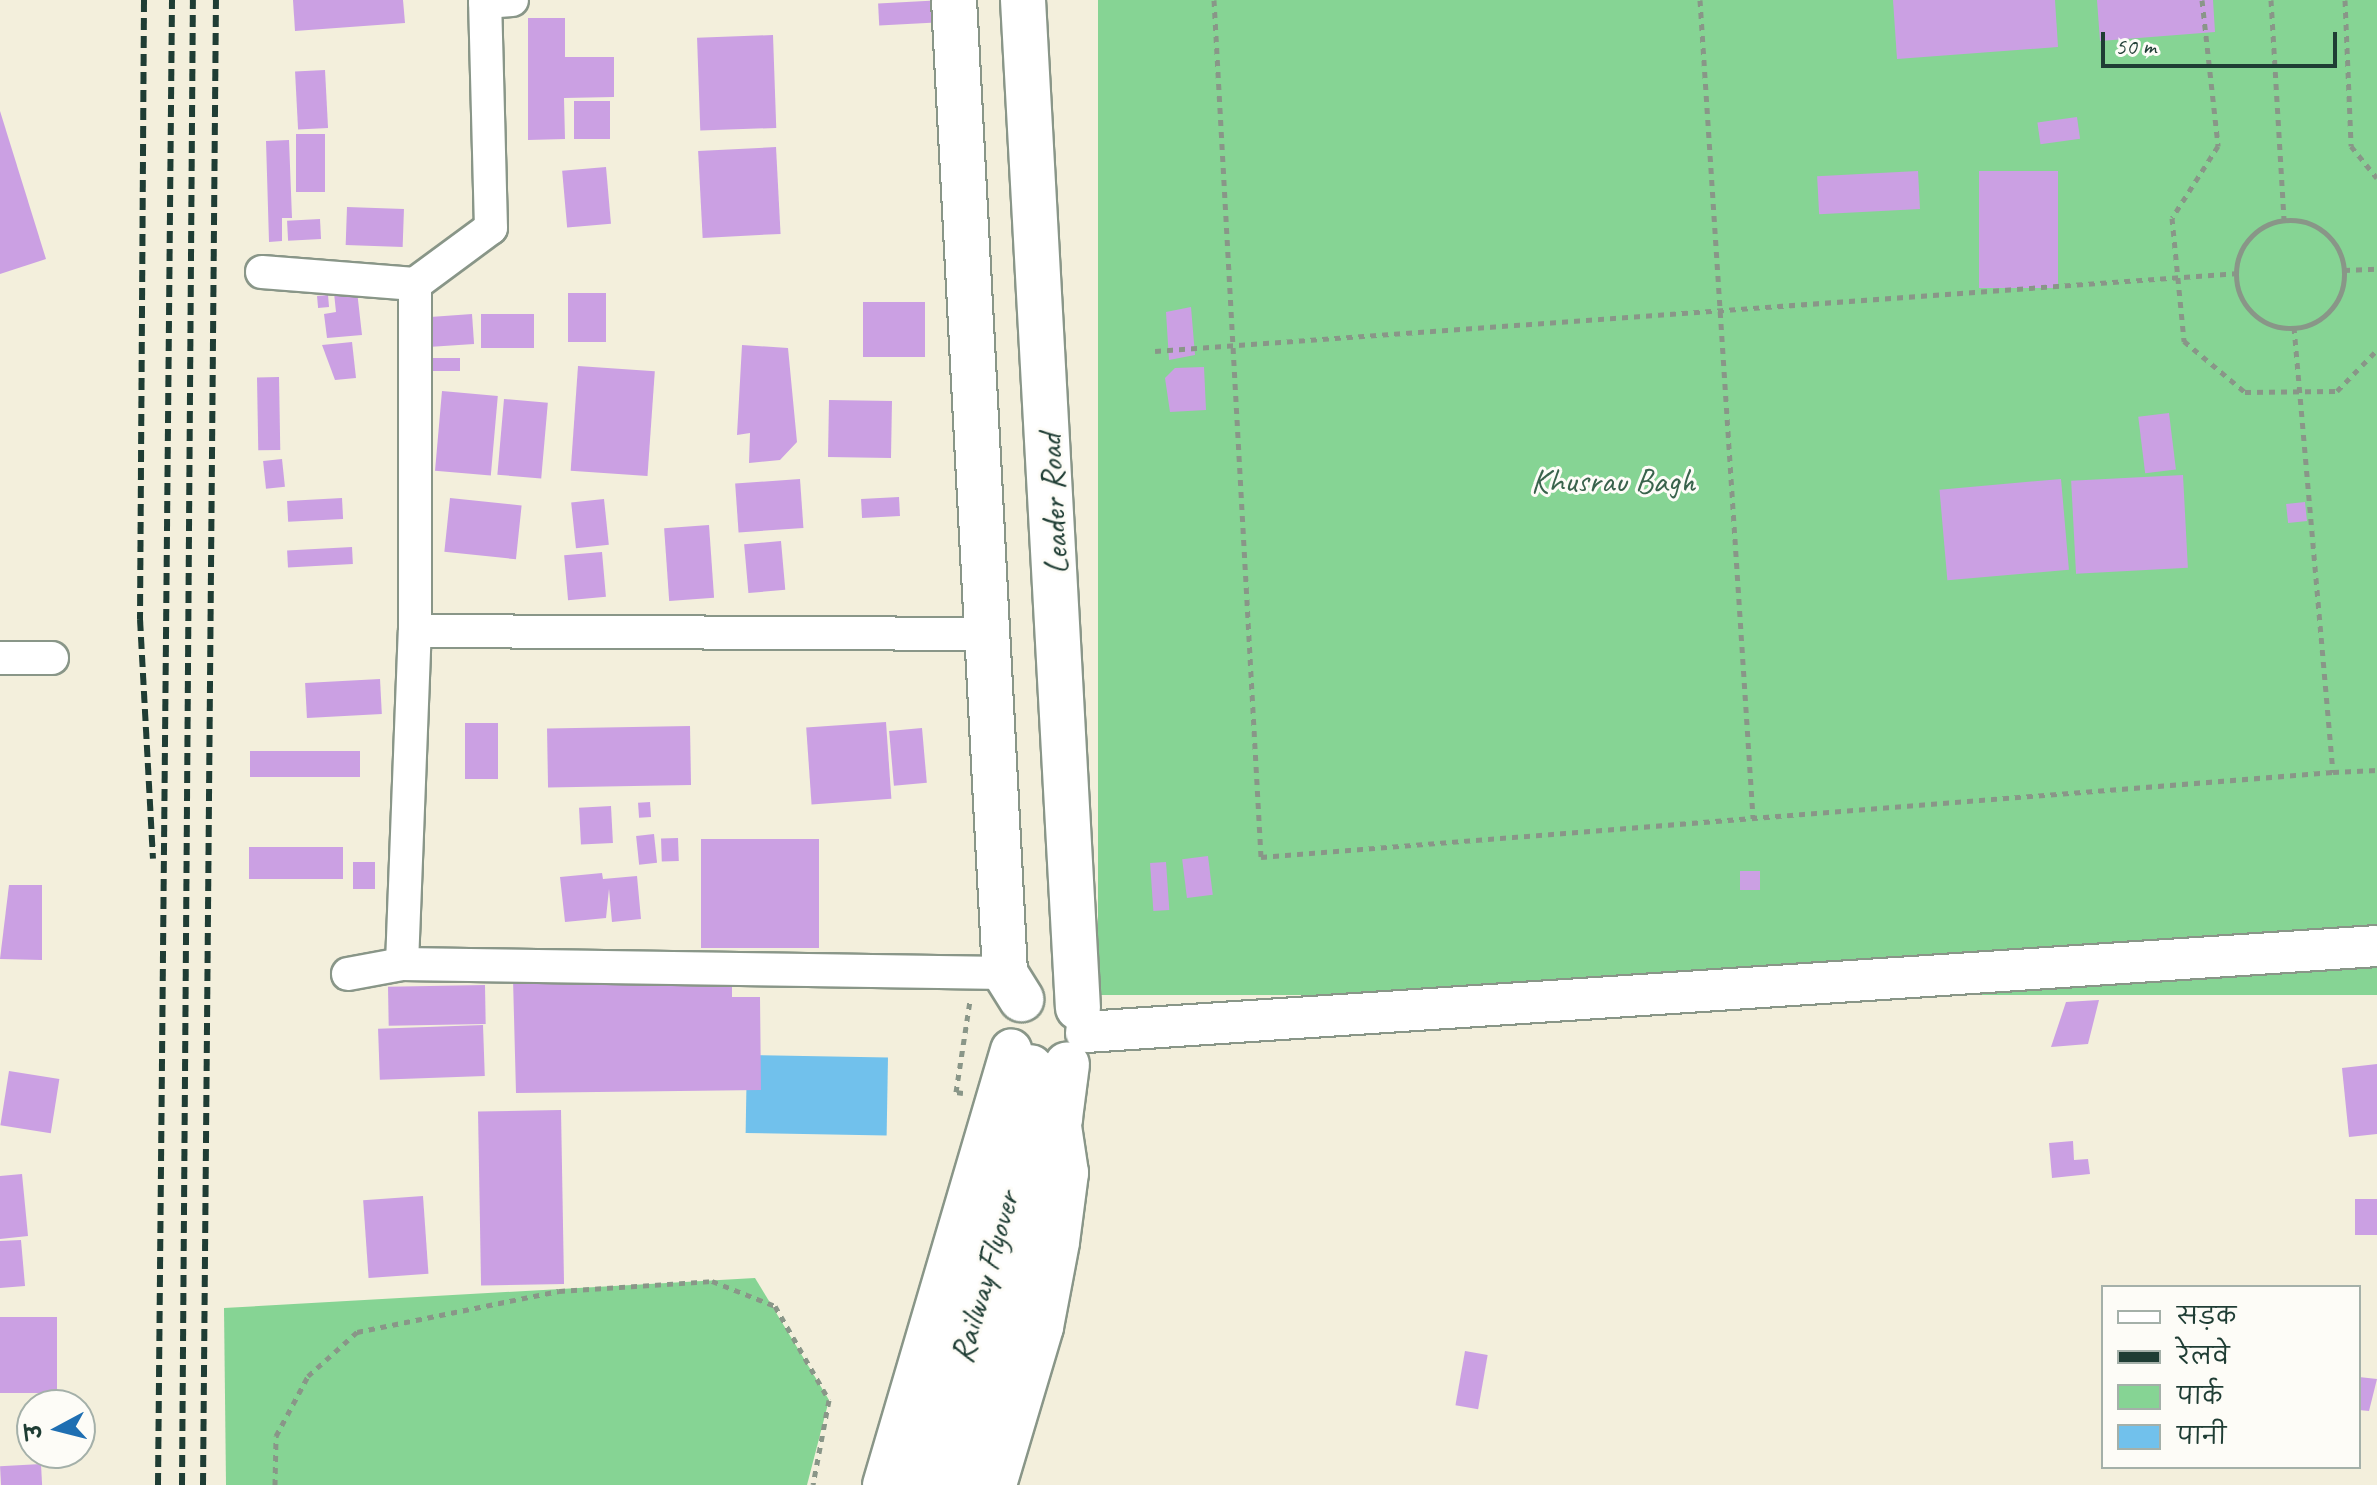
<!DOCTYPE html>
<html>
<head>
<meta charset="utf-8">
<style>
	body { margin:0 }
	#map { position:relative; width:2377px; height:1485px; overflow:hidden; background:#f3efdc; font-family:Caveat,"Playpen Sans Deva",sans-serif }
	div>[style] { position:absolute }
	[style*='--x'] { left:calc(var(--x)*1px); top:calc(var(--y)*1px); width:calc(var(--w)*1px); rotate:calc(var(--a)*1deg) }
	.green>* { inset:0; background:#86d494; transform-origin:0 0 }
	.water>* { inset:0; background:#71c1ec; transform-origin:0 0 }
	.building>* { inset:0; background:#cba0e3; transform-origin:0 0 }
	.path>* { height:5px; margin-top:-2.5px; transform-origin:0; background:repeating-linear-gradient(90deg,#899688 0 6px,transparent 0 12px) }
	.path>.ring { margin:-2.5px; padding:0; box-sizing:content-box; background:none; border:5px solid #899688; border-radius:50% }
	.roads { filter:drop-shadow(2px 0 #899688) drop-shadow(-2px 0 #899688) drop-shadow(0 2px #899688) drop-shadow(0 -2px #899688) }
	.minor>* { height:32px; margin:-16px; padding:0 16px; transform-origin:16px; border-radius:16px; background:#fff }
	.tertiary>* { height:40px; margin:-20px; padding:0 20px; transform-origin:20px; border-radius:20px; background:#fff }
	.secondary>* { height:44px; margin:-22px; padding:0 22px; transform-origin:22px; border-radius:22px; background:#fff }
	.rail>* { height:6px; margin-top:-3px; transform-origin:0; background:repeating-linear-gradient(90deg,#1f3d34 0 12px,transparent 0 18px) }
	span { translate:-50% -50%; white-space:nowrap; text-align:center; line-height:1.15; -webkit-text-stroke:6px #fdfcf7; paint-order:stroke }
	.park-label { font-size:34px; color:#39634c }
	.street-label { font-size:34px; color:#1f3d34 }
	.legend { position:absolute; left:2101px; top:1285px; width:260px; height:184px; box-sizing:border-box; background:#fdfcf7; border:2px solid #a4b0a9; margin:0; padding:10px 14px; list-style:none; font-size:24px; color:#1f3d34 }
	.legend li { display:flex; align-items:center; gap:16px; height:40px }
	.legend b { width:40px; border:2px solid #a4b0a9 }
	.north { position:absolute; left:16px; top:1389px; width:80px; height:80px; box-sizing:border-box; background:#fdfcf7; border:2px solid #a4b0a9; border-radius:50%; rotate:263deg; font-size:22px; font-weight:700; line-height:32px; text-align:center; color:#1f3d34 }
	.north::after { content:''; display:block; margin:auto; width:28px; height:36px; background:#1f6fb2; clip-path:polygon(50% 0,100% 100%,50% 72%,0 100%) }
	.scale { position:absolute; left:2101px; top:32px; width:236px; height:36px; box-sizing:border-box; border:4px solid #1f3d34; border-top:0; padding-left:10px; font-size:24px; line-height:28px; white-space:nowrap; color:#1f3d34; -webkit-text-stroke:6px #fdfcf7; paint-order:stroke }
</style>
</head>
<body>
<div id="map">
	<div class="green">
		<i style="left:1098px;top:0;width:1279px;height:995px"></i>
		<i style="clip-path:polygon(755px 1278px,829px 1400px,807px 1485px,226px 1485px,224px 1308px)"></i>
	</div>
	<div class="water">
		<i style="left:747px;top:1055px;width:141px;height:78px;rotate:1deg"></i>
	</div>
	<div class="building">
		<i style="clip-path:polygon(293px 0,403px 0,405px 23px,295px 31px)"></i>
		<i style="left:944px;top:0;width:22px;height:66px;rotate:87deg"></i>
		<i style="clip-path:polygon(1893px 0,2055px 0,2058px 47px,1897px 59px)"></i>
		<i style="clip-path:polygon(2097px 0,2213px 0,2215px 32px,2100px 41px)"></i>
		<i style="clip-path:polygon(528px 18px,565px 18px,565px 57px,614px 57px,614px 97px,564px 98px,565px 139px,528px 140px)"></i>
		<i style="left:773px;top:35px;width:93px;height:76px;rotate:88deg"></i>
		<i style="left:325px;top:70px;width:58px;height:30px;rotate:87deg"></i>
		<i style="left:574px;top:101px;width:36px;height:38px"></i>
		<i style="clip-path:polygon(0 111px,46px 259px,0 274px)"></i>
		<i style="left:2077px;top:117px;width:22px;height:40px;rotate:82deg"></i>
		<i style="left:296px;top:134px;width:29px;height:58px"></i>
		<i style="clip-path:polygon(289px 140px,292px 218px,282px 218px,282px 241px,269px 242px,266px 141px)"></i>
		<i style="left:776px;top:147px;width:87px;height:78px;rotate:87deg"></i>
		<i style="left:606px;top:167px;width:57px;height:44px;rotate:85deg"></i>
		<i style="left:1918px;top:171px;width:38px;height:101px;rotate:87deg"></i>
		<i style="left:1979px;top:171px;width:79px;height:117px"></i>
		<i style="left:347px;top:207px;width:57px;height:38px;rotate:2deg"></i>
		<i style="left:320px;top:219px;width:20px;height:33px;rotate:87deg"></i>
		<i style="clip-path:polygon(357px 291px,362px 335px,327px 338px,324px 314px,336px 312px,334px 293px)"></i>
		<i style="left:606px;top:293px;width:49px;height:38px;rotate:90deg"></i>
		<i style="left:328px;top:295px;width:12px;height:11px;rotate:85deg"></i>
		<i style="left:925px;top:302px;width:55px;height:62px;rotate:90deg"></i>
		<i style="clip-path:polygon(1191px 307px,1195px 355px,1169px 360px,1166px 312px)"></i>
		<i style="left:472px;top:314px;width:30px;height:42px;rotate:86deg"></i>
		<i style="left:481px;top:314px;width:53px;height:34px"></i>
		<i style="clip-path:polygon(352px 342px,356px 378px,335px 380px,322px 345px)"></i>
		<i style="clip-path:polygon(742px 345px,788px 348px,797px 442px,780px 460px,749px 463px,750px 433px,737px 435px)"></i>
		<i style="left:431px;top:358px;width:29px;height:13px"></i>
		<i style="left:578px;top:366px;width:77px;height:105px;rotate:4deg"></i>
		<i style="clip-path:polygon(1204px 367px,1206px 410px,1170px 412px,1165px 378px,1175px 368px)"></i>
		<i style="left:279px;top:377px;width:73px;height:22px;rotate:89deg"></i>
		<i style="left:442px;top:391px;width:56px;height:80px;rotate:5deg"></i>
		<i style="left:504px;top:399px;width:44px;height:76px;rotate:5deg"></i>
		<i style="left:829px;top:400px;width:63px;height:57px;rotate:1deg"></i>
		<i style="left:2169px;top:413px;width:57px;height:31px;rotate:83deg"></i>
		<i style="left:282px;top:459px;width:28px;height:19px;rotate:84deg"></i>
		<i style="left:2183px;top:475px;width:93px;height:112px;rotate:87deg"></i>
		<i style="left:800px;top:479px;width:49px;height:65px;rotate:86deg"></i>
		<i style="left:2061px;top:479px;width:91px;height:122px;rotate:85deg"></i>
		<i style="left:899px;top:497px;width:19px;height:38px;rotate:87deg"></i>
		<i style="left:342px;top:498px;width:21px;height:55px;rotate:87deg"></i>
		<i style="left:450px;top:498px;width:72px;height:54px;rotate:6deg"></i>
		<i style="left:604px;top:499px;width:46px;height:33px;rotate:84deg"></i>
		<i style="left:2305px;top:502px;width:19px;height:19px;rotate:84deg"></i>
		<i style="left:709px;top:525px;width:73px;height:45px;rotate:86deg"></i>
		<i style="left:781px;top:541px;width:49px;height:37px;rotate:85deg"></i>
		<i style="left:352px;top:547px;width:17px;height:65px;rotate:87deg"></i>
		<i style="left:602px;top:552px;width:45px;height:38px;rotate:85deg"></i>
		<i style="left:380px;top:679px;width:35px;height:75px;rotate:87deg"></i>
		<i style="left:886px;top:722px;width:77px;height:80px;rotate:86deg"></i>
		<i style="left:465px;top:723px;width:33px;height:56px"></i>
		<i style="left:690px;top:726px;width:59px;height:143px;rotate:89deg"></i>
		<i style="left:922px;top:728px;width:55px;height:33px;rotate:85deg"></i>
		<i style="left:360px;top:751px;width:26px;height:110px;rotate:90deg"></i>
		<i style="left:650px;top:802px;width:15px;height:12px;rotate:86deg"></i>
		<i style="left:611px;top:806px;width:37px;height:32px;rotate:87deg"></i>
		<i style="left:654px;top:834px;width:29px;height:18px;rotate:84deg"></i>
		<i style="left:678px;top:838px;width:23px;height:17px;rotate:88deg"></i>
		<i style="left:701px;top:839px;width:118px;height:109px"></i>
		<i style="left:343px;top:847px;width:32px;height:94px;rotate:90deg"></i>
		<i style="left:1208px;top:856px;width:39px;height:26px;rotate:83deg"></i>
		<i style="left:353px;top:862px;width:22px;height:27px"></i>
		<i style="left:1166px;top:862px;width:48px;height:16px;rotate:86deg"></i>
		<i style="left:1740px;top:871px;width:20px;height:19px"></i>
		<i style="clip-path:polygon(602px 873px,603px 879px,637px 876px,641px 919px,612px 922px,609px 889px,606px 918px,565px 922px,560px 877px)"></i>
		<i style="clip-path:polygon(9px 885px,42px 885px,42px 960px,0 959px)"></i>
		<i style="clip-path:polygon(732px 976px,732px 997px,760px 997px,761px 1090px,516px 1093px,513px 979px)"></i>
		<i style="left:485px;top:985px;width:39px;height:97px;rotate:89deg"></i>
		<i style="clip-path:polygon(2099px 1000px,2088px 1044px,2051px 1047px,2066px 1002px)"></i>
		<i style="left:483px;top:1025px;width:51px;height:105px;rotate:88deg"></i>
		<i style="clip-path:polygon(2377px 1064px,2377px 1134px,2349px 1137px,2342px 1068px)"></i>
		<i style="left:9px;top:1071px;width:51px;height:55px;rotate:9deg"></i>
		<i style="left:561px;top:1110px;width:174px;height:83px;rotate:89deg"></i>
		<i style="clip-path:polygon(2073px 1141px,2074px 1160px,2088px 1159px,2090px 1174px,2052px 1178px,2049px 1143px)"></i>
		<i style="clip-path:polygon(22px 1174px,28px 1236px,0 1239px,0 1176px)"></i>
		<i style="left:423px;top:1196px;width:78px;height:60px;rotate:86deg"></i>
		<i style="left:2377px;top:1199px;width:36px;height:22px;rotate:90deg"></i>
		<i style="clip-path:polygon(21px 1240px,25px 1286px,0 1288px,0 1241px)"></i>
		<i style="left:0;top:1317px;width:57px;height:76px"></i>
		<i style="left:1465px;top:1351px;width:23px;height:55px;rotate:10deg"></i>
		<i style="clip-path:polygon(2359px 1377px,2377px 1379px,2369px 1411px,2359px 1410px)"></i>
		<i style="left:41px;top:1464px;width:21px;height:41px;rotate:87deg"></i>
	</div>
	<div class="path">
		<i style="--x:1214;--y:0;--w:858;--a:86.86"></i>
		<i style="--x:1261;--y:857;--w:1075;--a:-4.53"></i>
		<i style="--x:1700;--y:0;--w:820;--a:86.29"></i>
		<i style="--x:2202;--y:0;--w:147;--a:83.7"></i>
		<i style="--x:2218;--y:146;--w:85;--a:122.6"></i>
		<i style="--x:2172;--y:218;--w:124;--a:84.4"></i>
		<i style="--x:2184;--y:341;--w:80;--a:39.9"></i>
		<i style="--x:2245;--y:392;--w:92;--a:-0.6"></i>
		<i style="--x:2337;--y:391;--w:57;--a:-45.7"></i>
		<i style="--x:2271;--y:0;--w:221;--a:86.6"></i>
		<i style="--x:2345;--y:0;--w:146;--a:87.6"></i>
		<i style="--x:2351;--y:146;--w:41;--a:50.9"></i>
		<i class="ring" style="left:2236px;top:220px;width:103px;height:103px"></i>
		<i style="--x:2344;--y:270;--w:33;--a:-2"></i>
		<i style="--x:2294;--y:327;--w:447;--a:85"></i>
		<i style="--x:2333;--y:772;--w:44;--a:-2.6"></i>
		<i style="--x:1155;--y:351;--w:1087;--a:-4.12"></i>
		<i style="--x:963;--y:1093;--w:7;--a:-172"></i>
		<i style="--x:956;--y:1092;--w:92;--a:-81.3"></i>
		<i style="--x:275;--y:1485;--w:49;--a:-88.8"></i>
		<i style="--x:276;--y:1436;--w:68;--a:-61.9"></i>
		<i style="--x:308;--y:1376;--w:66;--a:-41.9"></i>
		<i style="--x:357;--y:1332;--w:206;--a:-11.5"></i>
		<i style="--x:559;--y:1291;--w:153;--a:-3.7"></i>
		<i style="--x:712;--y:1281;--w:68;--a:21.6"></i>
		<i style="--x:775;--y:1306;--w:108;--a:60.1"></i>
		<i style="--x:829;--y:1400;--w:86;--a:100.7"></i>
	</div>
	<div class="roads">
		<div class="minor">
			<i style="--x:262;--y:272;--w:153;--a:4.5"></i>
			<i style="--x:415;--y:284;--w:94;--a:-36.4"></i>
			<i style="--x:491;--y:228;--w:226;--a:-91.5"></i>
			<i style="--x:485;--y:2;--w:27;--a:-4"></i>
			<i style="--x:415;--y:631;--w:573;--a:0.3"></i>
			<i style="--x:0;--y:658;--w:52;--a:0"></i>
			<i style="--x:402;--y:964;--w:333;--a:-87.8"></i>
			<i style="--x:415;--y:631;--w:347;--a:-90"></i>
			<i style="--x:348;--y:974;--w:55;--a:-10.5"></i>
			<i style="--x:402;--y:964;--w:603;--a:0.86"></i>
		</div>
		<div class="tertiary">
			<i style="--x:1086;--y:1032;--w:1294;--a:-3.81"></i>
			<i style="--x:883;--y:1485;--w:454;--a:-73.6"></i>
			<i style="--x:996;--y:1485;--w:165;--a:-73.4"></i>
			<i style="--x:1043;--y:1327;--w:86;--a:-79.3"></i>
			<i style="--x:1059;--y:1242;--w:70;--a:-82.6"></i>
			<i style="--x:1068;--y:1173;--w:48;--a:-98.5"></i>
		</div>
		<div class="secondary">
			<i style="--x:954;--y:0;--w:974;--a:87"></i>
			<i style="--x:1005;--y:973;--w:31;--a:58"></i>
			<i style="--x:1023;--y:0;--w:1009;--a:86.88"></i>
			<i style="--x:923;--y:1485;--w:365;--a:-73.9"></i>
			<i style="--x:1024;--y:1134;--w:67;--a:-84"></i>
			<i style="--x:964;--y:1485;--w:379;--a:-75.3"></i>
			<i style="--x:1060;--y:1118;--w:54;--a:-82.6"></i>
		</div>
	</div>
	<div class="rail">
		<i style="--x:144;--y:0;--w:619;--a:90.37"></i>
		<i style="--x:140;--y:619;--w:240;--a:86.9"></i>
		<i style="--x:158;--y:1485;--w:1485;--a:-89.46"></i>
		<i style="--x:182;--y:1485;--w:1485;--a:-89.58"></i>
		<i style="--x:203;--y:1485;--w:1485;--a:-89.5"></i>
	</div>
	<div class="park-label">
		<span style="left:1613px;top:481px">Khusrau Bagh</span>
	</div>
	<div class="street-label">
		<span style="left:1053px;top:504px;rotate:-93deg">Leader Road</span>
		<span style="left:984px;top:1277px;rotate:-74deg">Railway Flyover</span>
	</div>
	<ul class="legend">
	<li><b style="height:10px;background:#fff"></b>सड़क</li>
	<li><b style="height:10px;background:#1f3d34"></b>रेलवे</li>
	<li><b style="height:22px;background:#86d494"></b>पार्क</li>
	<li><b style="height:22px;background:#71c1ec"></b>पानी</li>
	</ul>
	<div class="north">उ</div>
	<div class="scale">50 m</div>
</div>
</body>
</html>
